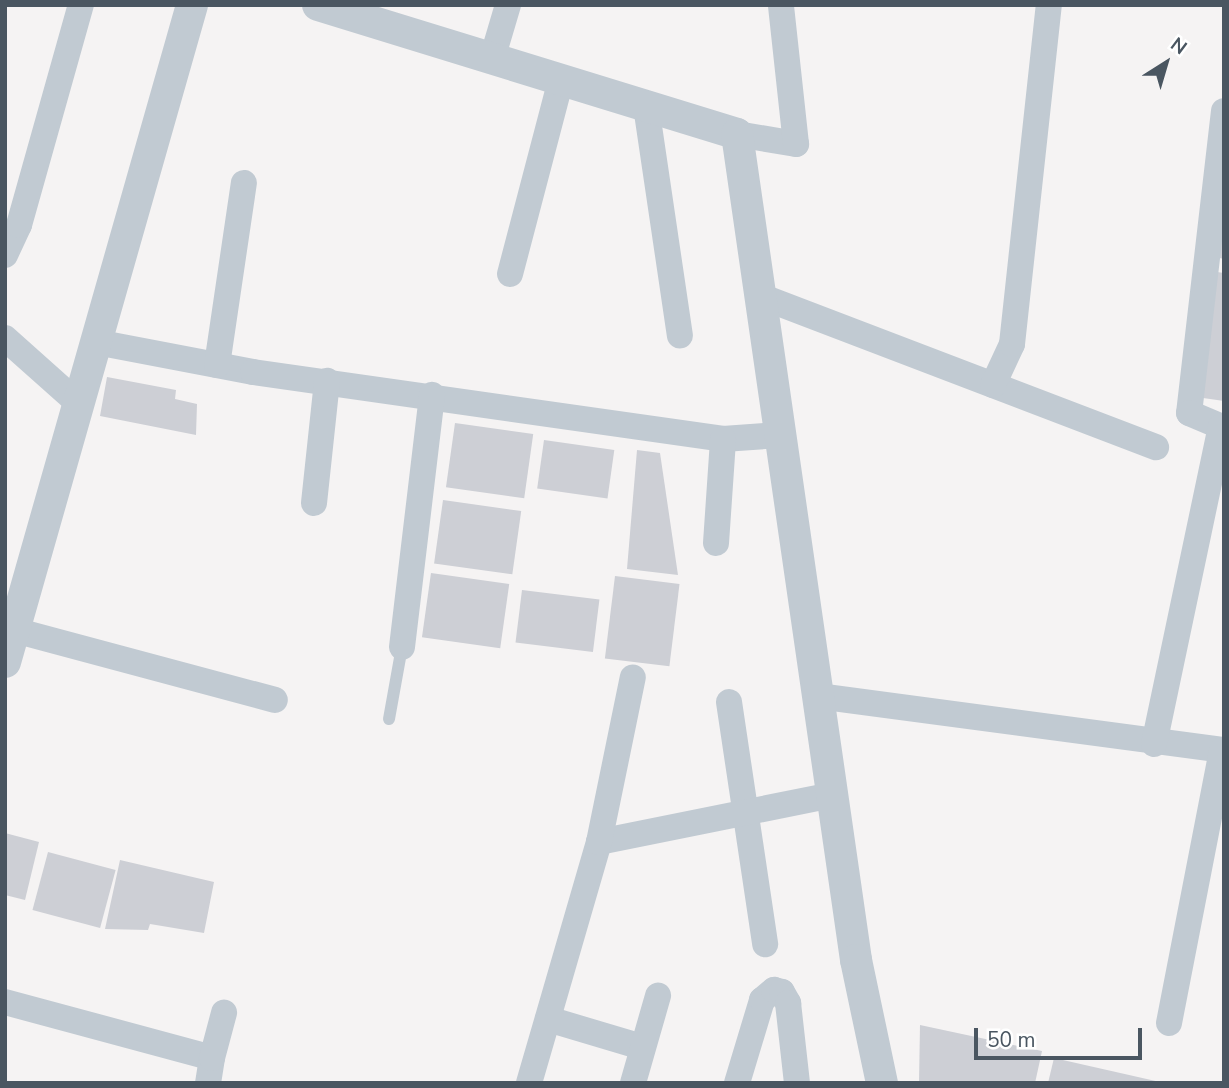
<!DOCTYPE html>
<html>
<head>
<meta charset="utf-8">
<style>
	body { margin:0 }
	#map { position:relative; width:1229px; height:1088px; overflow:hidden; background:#f5f3f3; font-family:"Nunito Sans",sans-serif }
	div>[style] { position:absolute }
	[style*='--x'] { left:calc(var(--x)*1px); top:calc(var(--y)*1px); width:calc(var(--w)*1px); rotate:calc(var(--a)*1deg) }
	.building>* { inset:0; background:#cdcfd5; transform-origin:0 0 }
	.service>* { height:12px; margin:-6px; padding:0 6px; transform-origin:6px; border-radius:6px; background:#c1cad2 }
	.minor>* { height:26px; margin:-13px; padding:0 13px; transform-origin:13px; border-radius:13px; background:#c1cad2 }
	.tertiary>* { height:32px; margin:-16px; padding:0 16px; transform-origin:16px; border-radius:16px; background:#c1cad2 }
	span { translate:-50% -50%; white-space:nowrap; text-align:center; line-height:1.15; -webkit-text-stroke:5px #fff; paint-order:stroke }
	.frame { position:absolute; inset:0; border:7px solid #4a5661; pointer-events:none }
	.north { position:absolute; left:1131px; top:28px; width:70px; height:70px; -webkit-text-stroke:5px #fff; paint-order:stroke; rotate:37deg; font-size:19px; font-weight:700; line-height:28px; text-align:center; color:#4a5661 }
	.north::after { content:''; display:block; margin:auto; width:24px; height:32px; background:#4a5661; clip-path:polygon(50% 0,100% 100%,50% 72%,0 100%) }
	.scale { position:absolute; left:974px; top:1028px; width:168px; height:32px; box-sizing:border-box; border:4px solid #4a5661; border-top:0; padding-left:9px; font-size:21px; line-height:24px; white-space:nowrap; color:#4a5661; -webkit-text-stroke:5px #fff; paint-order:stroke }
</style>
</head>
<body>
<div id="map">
	<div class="building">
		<i style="clip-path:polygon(1224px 201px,1224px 259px,1215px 257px)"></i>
		<i style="clip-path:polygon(1210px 271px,1224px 273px,1224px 401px,1196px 397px)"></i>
		<i style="clip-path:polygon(107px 377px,176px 390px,175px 399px,197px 404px,196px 435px,100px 416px)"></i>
		<i style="left:455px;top:423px;width:79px;height:65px;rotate:8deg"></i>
		<i style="left:544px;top:440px;width:71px;height:49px;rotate:8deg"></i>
		<i style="clip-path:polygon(637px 450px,660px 453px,678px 575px,627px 569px)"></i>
		<i style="left:443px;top:500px;width:79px;height:64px;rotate:8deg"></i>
		<i style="left:431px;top:573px;width:79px;height:65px;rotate:8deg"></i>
		<i style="left:615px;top:576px;width:65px;height:83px;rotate:7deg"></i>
		<i style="left:522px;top:590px;width:78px;height:53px;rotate:7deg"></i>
		<i style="clip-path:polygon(5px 833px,39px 842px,25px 900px,5px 895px)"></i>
		<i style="left:48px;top:852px;width:70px;height:60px;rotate:15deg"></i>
		<i style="clip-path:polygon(120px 860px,214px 882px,204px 933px,150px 924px,148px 930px,105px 929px)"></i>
		<i style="clip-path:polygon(920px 1025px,1042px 1051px,1035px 1083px,919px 1083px)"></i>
		<i style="clip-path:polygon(1054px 1058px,1160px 1082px,1160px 1083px,1048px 1083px)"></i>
	</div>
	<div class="service">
		<i style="--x:389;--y:719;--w:73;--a:-79.8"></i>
	</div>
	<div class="minor">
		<i style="--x:492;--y:59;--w:56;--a:-73.5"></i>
		<i style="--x:646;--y:106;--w:232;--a:81.6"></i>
		<i style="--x:1224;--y:111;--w:304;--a:96.6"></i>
		<i style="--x:1189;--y:413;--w:38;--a:23"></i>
		<i style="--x:737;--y:134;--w:60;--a:9.6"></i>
		<i style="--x:796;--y:144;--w:140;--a:-96.2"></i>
		<i style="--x:5;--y:255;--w:33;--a:-65"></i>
		<i style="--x:19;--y:225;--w:229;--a:-74.3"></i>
		<i style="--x:510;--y:274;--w:201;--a:-75.3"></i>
		<i style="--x:760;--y:296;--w:424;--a:20.9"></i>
		<i style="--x:5;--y:338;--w:99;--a:41.7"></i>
		<i style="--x:96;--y:342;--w:160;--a:10.8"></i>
		<i style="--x:253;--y:372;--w:475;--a:8.1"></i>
		<i style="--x:723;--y:439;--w:57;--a:-4"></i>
		<i style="--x:217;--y:365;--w:184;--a:-81.6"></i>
		<i style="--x:993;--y:385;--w:45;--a:-65.1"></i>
		<i style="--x:1012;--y:344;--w:341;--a:-83.8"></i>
		<i style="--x:314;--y:503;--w:123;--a:-83.9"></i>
		<i style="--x:716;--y:543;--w:104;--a:-86.1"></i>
		<i style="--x:14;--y:630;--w:270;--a:15"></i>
		<i style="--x:402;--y:647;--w:254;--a:-83.2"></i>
		<i style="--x:818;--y:696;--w:410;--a:7.6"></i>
		<i style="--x:729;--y:702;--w:245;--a:81.5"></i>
		<i style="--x:1154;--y:744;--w:324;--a:-78.1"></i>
		<i style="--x:599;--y:842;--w:238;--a:-11.4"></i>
		<i style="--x:5;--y:1002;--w:214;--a:15.1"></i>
		<i style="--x:212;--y:1058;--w:25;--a:99"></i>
		<i style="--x:548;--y:1019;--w:98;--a:16.6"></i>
		<i style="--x:1169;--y:1023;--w:278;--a:-79"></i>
		<i style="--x:212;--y:1058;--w:47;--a:-75.1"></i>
		<i style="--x:529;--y:1083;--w:251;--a:-73.8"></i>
		<i style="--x:599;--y:842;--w:168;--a:-78.4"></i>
		<i style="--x:633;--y:1083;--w:91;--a:-74"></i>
		<i style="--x:737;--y:1083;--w:87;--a:-73.2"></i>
		<i style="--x:762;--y:1000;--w:16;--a:-40"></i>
		<i style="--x:774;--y:990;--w:8;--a:14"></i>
		<i style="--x:782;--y:992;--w:13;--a:61"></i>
		<i style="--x:788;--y:1003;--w:81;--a:83.6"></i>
	</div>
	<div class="tertiary">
		<i style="--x:318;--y:5;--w:438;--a:17.1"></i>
		<i style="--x:737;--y:134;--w:835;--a:81.8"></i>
		<i style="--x:856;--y:960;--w:126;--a:78.1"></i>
		<i style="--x:5;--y:662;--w:683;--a:-74.11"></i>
	</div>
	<div class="frame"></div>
	<div class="north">N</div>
	<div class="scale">50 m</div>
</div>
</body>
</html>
